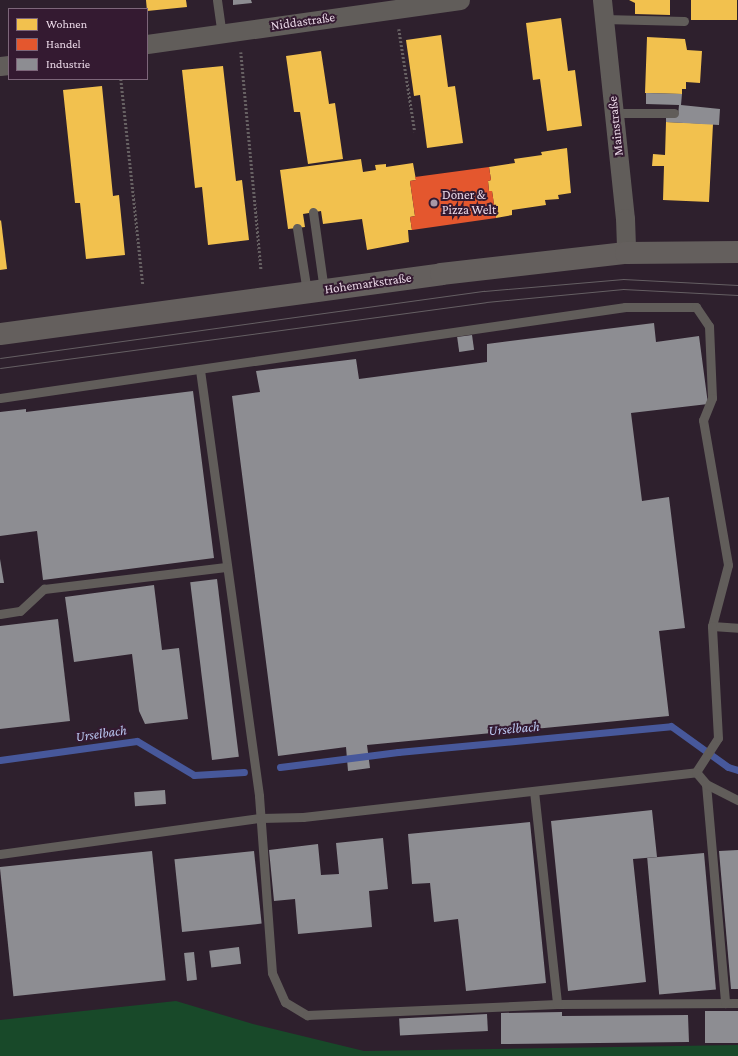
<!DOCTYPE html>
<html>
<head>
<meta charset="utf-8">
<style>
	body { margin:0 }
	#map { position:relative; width:738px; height:1056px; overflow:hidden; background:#2e202d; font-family:"Crimson Pro",serif }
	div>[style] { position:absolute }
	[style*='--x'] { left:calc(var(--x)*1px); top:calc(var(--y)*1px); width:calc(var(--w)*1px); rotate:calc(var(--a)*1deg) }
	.green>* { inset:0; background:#184929 }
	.homes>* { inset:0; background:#f2c14e; transform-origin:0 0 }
	.shops>* { inset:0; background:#e4572e }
	.industry>* { inset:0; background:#8d8d92; transform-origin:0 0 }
	.stream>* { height:7px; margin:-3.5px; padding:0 3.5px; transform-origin:3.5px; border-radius:3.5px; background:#47589b }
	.path>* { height:2.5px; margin-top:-1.25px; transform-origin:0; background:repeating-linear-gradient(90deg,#676163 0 2px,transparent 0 4px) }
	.lane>* { height:9px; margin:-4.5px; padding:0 4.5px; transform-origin:4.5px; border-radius:4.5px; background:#615d5a }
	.street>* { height:19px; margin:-9.5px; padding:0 9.5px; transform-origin:9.5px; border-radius:9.5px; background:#615d5a }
	.secondary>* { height:22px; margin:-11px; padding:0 11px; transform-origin:11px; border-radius:11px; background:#645f5d }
	.tram>* { height:1px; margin:-0.5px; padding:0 0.5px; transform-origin:0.5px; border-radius:0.5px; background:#655f63 }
	.dots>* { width:11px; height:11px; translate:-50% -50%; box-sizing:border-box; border:2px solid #341a31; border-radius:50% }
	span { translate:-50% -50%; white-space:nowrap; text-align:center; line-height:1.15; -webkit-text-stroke:4px #341a31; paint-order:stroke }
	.street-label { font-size:13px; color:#ead8e7 }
	.poi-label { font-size:13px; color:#ead8e7 }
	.left { translate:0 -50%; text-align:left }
	.water-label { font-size:14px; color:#b9c6ef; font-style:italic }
	.legend { position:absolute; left:8px; top:8px; width:140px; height:72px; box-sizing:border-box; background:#341a31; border:1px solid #7d667a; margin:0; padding:5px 7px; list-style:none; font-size:12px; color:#ead8e7 }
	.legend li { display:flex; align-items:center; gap:8px; height:20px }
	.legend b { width:20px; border:1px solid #7d667a }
</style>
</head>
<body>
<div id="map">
	<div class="green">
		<i style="clip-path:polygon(176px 1001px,253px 1024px,364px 1051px,738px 1045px,738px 1056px,0 1056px,0 1020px)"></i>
	</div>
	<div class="homes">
		<i style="clip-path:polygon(146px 0,186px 0,187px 7px,147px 11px)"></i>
		<i style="clip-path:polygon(629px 0,670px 0,670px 15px,635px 14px,635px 3px)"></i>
		<i style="left:691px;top:0;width:46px;height:20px"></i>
		<i style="clip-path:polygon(561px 18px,568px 71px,575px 70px,582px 126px,547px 131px,540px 79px,533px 80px,526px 23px)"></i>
		<i style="clip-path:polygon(441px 35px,448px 87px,455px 86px,463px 143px,427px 148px,420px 95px,414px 96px,406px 40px)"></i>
		<i style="clip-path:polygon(647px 37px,685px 39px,687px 50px,702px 51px,700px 83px,686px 82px,686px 89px,682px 89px,682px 94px,645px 93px)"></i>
		<i style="clip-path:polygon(321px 51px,329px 104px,335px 103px,343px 159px,308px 164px,300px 112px,294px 112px,286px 56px)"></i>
		<i style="clip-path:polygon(223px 66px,236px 181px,242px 180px,249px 240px,208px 245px,202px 187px,195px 188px,182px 70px)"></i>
		<i style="clip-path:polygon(102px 86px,113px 196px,119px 195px,125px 255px,86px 259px,80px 203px,75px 203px,63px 90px)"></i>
		<i style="clip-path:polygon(666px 122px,713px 124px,709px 202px,663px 200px,664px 166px,652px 166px,653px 154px,665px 155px)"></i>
		<i style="clip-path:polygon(567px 148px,571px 193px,558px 195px,559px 199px,545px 200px,546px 205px,512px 210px,512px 215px,496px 218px,492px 191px,489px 191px,488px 181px,491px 180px,489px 167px,515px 163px,514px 159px,542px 155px,541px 152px)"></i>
		<i style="clip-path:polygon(361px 159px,363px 172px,376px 170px,375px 165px,386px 164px,386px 167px,413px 163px,416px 180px,410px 181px,415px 216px,410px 217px,412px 230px,408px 230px,409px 242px,367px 250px,362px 219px,323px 224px,321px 211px,303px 214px,305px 227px,288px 229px,280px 170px)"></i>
		<i style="clip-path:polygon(1px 220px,7px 269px,0 270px,0 221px)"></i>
	</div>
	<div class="shops">
		<i style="clip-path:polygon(489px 167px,491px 180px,488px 181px,489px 191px,492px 191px,496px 218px,412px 230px,410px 217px,415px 216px,410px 181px,416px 180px,415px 177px)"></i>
	</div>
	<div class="industry">
		<i style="clip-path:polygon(233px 0,251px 0,252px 3px,233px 5px)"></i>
		<i style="clip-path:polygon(646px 93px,682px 94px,681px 105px,720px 109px,719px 125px,666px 122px,666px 116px,678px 116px,679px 105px,646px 104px)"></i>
		<i style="clip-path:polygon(654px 323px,656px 342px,699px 336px,708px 404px,631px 413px,642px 501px,669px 497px,685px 628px,659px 631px,669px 716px,367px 745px,370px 768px,348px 771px,346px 747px,278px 756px,232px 396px,260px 392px,256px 371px,356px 359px,359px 379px,487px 362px,487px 344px)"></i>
		<i style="left:472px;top:335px;width:15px;height:15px;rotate:82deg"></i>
		<i style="clip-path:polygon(193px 391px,214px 558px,43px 580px,37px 531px,0 536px,0 412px,26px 409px,26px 412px)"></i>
		<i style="clip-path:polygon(0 559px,4px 583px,0 583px)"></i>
		<i style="left:217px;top:579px;width:179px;height:27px;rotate:83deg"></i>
		<i style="clip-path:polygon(154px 585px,162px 650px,179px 648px,188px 719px,145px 724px,139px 711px,132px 654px,74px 662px,65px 597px)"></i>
		<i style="clip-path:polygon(58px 619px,70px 721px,0 729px,0 626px)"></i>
		<i style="left:165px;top:790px;width:14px;height:31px;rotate:86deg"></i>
		<i style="clip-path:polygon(652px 810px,657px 857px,633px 859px,646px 982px,568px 991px,551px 821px)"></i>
		<i style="clip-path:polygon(530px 822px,546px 983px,466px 991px,458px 919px,434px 922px,430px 883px,412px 884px,408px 834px)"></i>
		<i style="clip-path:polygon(383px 838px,388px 889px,369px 891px,372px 927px,298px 934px,295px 899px,274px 901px,269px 850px,318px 844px,321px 875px,339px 874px,336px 843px)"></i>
		<i style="clip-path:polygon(738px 850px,738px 989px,731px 989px,719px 851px)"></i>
		<i style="left:152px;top:851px;width:130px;height:153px;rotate:84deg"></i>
		<i style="left:254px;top:851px;width:73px;height:80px;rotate:84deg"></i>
		<i style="left:704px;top:853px;width:137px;height:57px;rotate:85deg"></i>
		<i style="left:239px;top:947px;width:17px;height:30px;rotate:83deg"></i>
		<i style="left:194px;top:952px;width:28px;height:10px;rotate:84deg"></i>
		<i style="left:705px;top:1011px;width:33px;height:32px"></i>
		<i style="clip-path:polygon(562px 1012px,562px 1016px,688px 1015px,689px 1042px,501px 1044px,501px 1013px)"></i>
		<i style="left:487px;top:1014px;width:17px;height:88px;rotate:87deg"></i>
	</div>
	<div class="stream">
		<i style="--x:0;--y:760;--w:138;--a:-7.9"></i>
		<i style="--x:137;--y:741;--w:66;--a:30.8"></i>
		<i style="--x:194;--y:775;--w:50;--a:-3.4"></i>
		<i style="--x:280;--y:767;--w:119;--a:-7.2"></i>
		<i style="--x:398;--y:752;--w:274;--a:-5.4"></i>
		<i style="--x:671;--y:726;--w:70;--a:35.7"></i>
		<i style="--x:728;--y:767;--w:10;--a:17"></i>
	</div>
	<div class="path">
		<i style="--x:399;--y:29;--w:104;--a:81.2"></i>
		<i style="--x:241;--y:52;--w:218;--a:84.7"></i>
		<i style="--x:121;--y:79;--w:207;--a:83.9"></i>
	</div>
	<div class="lane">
		<i style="--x:217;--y:0;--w:34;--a:82"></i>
		<i style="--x:604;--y:19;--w:80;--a:1.4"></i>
		<i style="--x:614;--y:113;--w:60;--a:0"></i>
		<i style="--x:313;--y:212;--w:79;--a:82"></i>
		<i style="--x:297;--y:228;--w:65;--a:81.1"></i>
		<i style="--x:200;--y:370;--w:430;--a:82.1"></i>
		<i style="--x:259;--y:796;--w:177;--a:85.8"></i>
		<i style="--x:272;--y:973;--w:32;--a:66"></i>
		<i style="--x:285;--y:1002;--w:26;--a:31"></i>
		<i style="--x:307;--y:1015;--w:250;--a:-2.5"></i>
		<i style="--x:557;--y:1004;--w:181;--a:-0.3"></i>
		<i style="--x:0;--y:398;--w:632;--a:-8.28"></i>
		<i style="--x:625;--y:307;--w:71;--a:0"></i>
		<i style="--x:696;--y:307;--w:23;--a:56"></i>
		<i style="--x:709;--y:326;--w:72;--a:87.6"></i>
		<i style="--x:712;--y:398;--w:24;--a:112"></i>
		<i style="--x:703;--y:420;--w:147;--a:80.2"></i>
		<i style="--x:728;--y:565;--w:63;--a:104.7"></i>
		<i style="--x:712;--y:626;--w:26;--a:4"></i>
		<i style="--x:0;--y:614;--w:20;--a:-9"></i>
		<i style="--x:20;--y:611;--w:33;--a:-43"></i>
		<i style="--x:44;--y:589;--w:183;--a:-6.9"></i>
		<i style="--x:696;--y:772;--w:40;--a:-57.1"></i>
		<i style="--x:718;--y:738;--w:112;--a:-93.1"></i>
		<i style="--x:706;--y:784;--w:220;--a:85"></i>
		<i style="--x:534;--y:791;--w:214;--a:83.8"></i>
		<i style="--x:0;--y:854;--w:263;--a:-7.9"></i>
		<i style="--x:261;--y:818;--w:42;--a:-1.4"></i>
		<i style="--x:303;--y:817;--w:396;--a:-6.5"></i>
		<i style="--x:696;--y:772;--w:16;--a:50"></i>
		<i style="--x:706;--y:784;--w:36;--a:27"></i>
	</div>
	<div class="street">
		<i style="--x:602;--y:0;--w:219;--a:84"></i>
		<i style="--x:625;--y:218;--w:35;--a:88"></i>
		<i style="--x:147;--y:44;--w:316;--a:-8"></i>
		<i style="--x:0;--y:66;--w:9;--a:-6"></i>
	</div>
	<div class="secondary">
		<i style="--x:0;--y:334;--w:445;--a:-7.7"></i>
		<i style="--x:441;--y:274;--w:186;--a:-6.5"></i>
		<i style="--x:626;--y:253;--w:112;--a:-0.5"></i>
	</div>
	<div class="tram">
		<i style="--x:0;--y:358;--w:489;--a:-7.9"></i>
		<i style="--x:484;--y:291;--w:140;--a:-4.9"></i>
		<i style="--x:623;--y:279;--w:115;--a:3"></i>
		<i style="--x:0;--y:368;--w:490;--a:-7.7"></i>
		<i style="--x:486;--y:302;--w:138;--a:-5.4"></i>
		<i style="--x:623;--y:289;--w:115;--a:3"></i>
	</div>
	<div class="dots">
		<i style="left:434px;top:203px;background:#a898a6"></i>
	</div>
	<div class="street-label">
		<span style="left:303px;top:22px;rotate:-8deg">Niddastraße</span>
		<span style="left:616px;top:126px;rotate:-96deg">Mainstraße</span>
		<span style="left:368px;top:284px;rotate:-8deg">Hohemarkstraße</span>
	</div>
	<div class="poi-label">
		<span class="left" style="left:442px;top:203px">Döner &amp;<br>Pizza Welt</span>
	</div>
	<div class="water-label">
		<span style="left:514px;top:728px;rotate:-5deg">Urselbach</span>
		<span style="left:101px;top:733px;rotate:-8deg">Urselbach</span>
	</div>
	<ul class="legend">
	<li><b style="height:11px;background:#f2c14e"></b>Wohnen</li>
	<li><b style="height:11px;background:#e4572e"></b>Handel</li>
	<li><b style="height:11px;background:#8d8d92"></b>Industrie</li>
	</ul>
</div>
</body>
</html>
